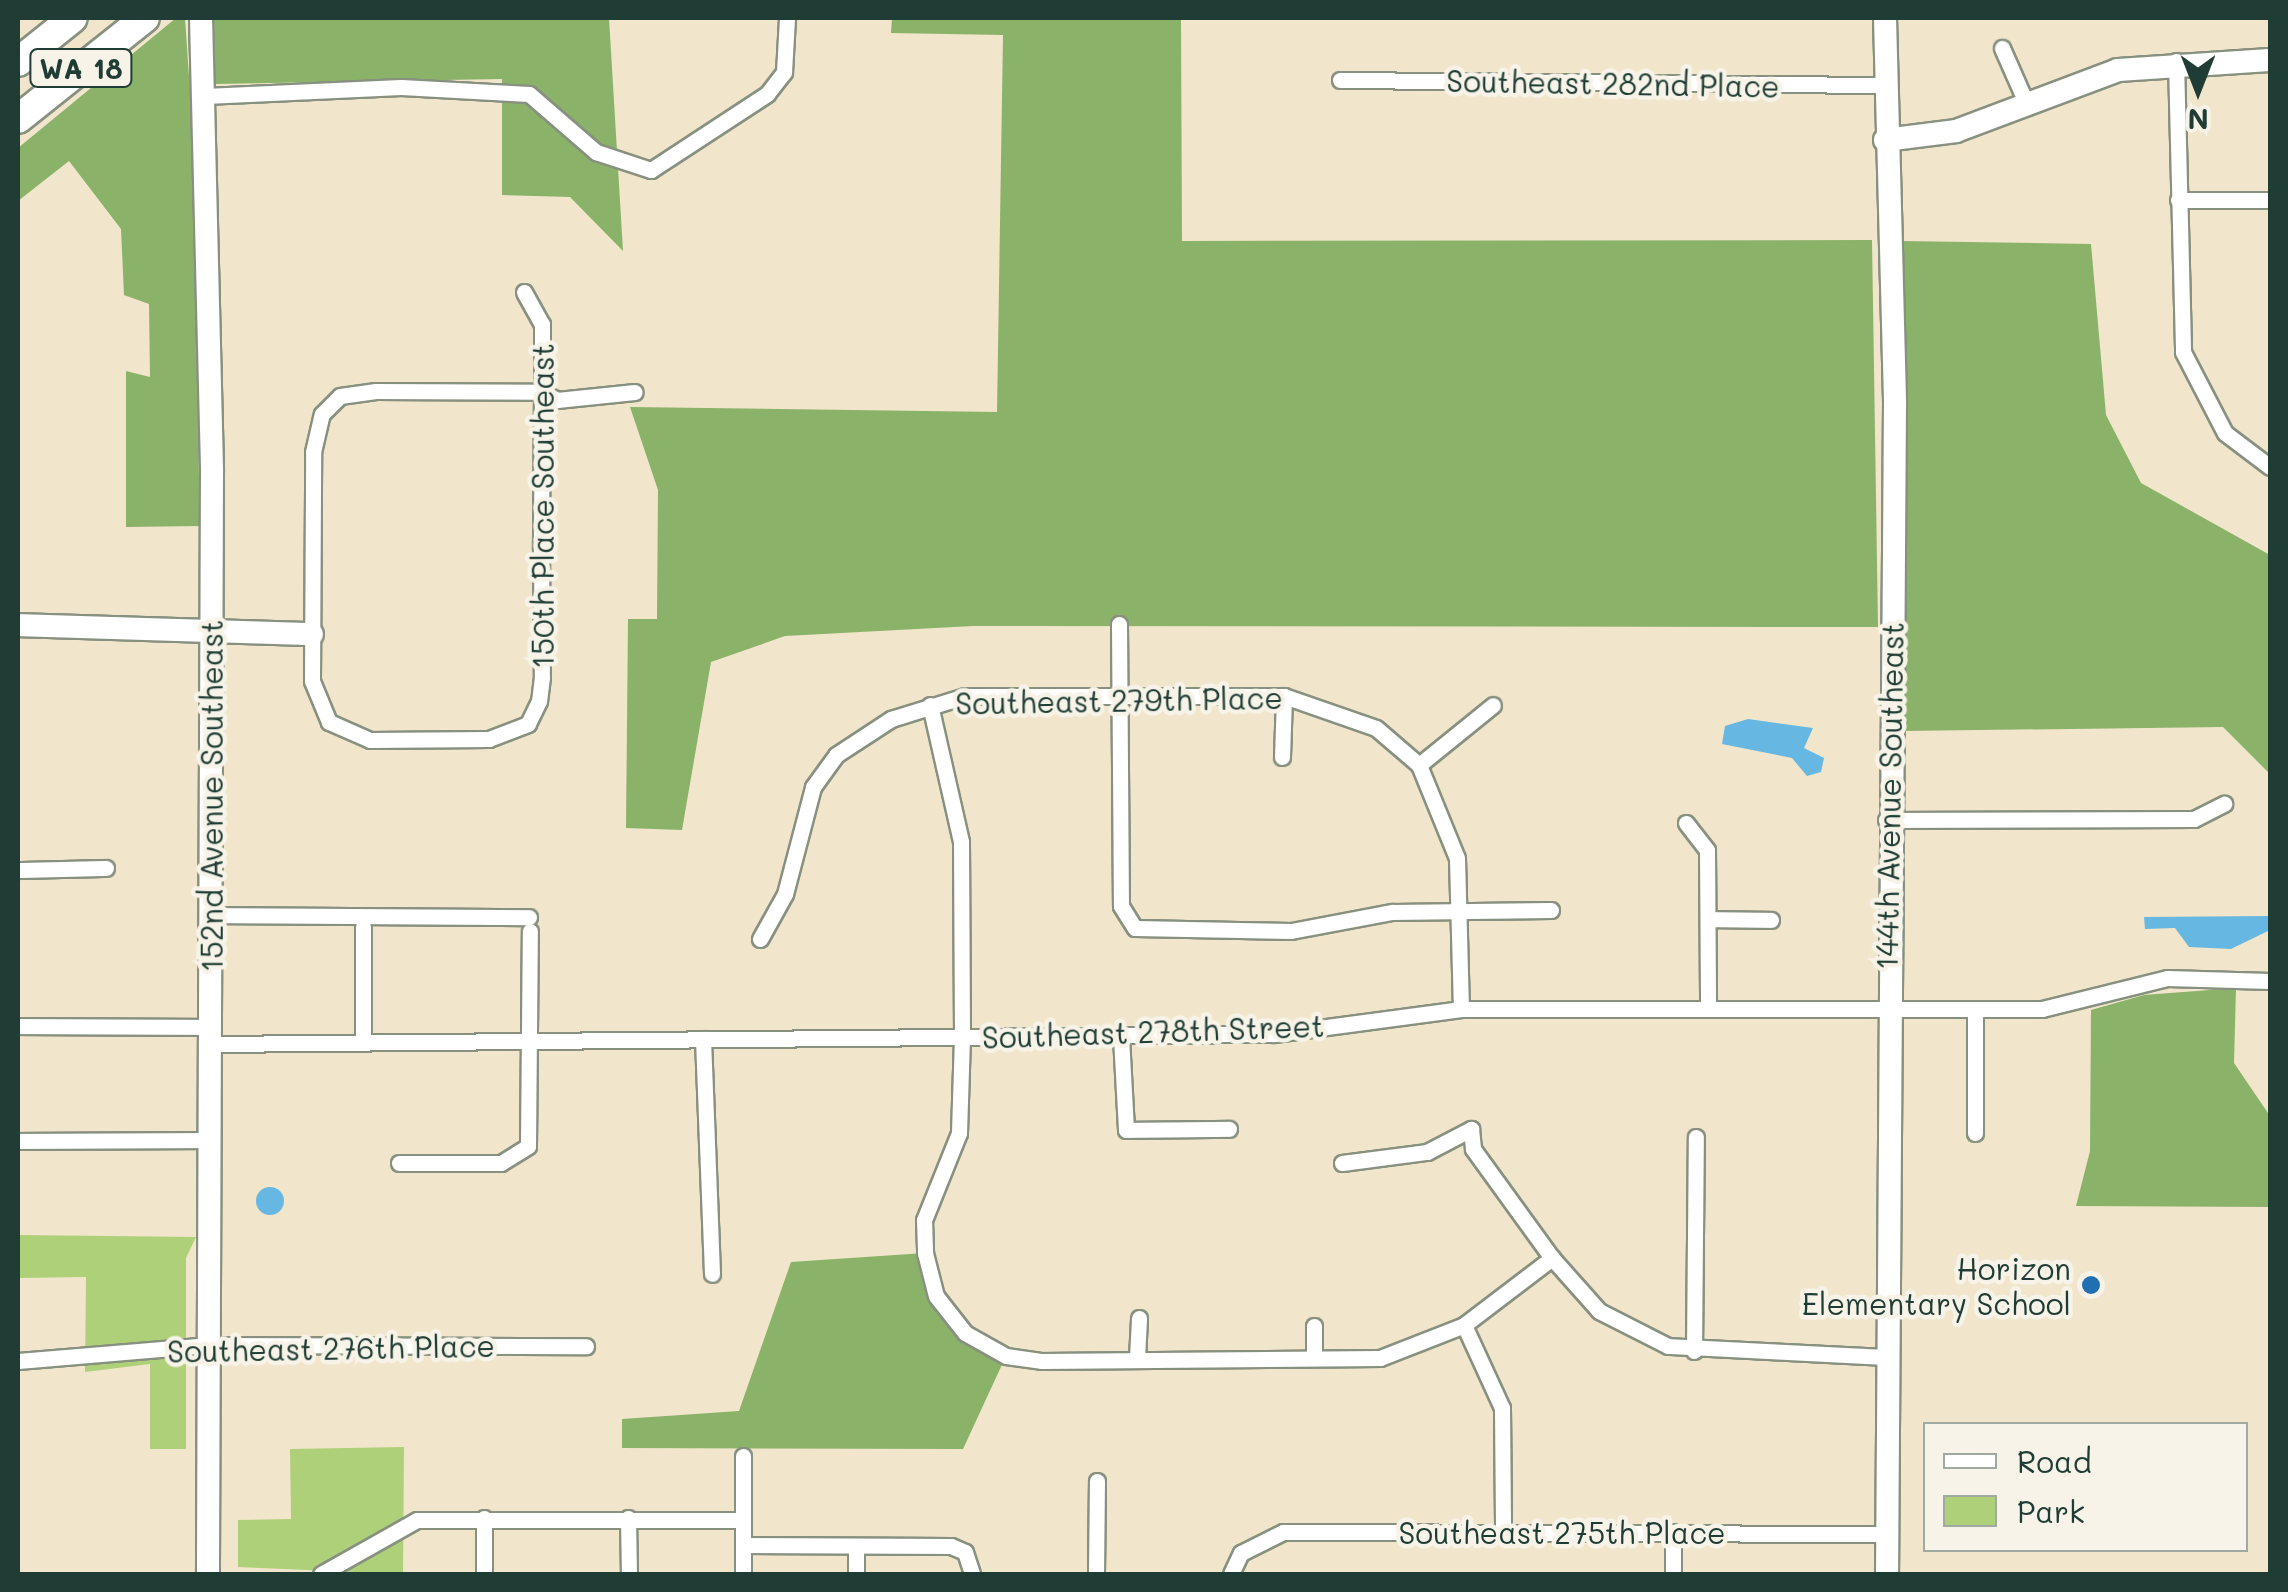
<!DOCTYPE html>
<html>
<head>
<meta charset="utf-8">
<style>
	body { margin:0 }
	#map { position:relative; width:2288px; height:1592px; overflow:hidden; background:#f1e5cb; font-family:Mali,sans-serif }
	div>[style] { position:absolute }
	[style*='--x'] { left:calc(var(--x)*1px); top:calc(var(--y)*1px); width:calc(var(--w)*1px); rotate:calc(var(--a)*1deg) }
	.green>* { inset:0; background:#aed079 }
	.forest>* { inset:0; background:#8ab269 }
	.water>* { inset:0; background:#66b7e1 }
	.round { border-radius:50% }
	.roads { filter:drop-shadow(2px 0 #889180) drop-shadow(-2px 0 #889180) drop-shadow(0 2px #889180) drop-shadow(0 -2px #889180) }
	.street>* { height:15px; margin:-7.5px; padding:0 7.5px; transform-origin:7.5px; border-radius:7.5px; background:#fff }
	.secondary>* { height:22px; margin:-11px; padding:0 11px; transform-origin:11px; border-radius:11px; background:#fff }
	.highway>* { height:28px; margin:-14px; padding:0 14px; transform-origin:14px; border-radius:14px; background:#fff }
	.dots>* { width:28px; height:28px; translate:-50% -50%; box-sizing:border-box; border:5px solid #f7f3e8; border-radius:50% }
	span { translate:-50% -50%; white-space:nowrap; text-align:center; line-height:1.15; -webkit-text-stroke:9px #f7f3e8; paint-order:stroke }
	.shield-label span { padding:2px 8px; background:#f7f3e8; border:2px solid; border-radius:8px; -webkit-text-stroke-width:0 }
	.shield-label { font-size:28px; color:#1f3d34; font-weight:700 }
	.street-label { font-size:30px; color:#1f3d34 }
	.poi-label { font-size:30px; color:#1f3d34 }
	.right { translate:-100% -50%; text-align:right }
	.frame { position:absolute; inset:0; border:20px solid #1f3d34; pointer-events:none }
	.legend { position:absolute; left:1923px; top:1422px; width:325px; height:130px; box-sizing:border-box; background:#f7f3e8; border:2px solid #a1aaa0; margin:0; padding:12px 18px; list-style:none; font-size:30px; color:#1f3d34 }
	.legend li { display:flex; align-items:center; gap:20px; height:50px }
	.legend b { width:50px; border:2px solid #a1aaa0 }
	.north { position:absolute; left:2148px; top:40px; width:100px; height:100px; -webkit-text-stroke:8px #f7f3e8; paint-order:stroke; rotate:180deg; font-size:28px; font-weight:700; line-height:40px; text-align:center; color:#1f3d34 }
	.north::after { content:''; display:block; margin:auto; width:35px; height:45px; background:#1f3d34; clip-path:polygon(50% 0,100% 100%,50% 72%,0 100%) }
</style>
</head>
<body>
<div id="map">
	<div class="green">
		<i style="clip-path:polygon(18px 1235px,196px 1237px,186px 1258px,186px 1449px,150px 1449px,150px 1364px,85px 1372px,86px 1277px,18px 1278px)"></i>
		<i style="clip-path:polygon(404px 1447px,403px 1574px,238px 1567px,238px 1520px,291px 1519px,290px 1449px)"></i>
	</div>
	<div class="forest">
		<i style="clip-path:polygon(176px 18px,185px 18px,192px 121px,200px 526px,126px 527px,126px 371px,150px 377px,149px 304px,124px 295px,121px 229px,69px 161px,18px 201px,18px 148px)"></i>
		<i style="clip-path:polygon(212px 18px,609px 18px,623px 251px,570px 197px,502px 195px,502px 79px,215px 84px)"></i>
		<i style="clip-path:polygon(892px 18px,1181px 18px,1182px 241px,1872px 240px,1878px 627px,973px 626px,785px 636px,711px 662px,682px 830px,626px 828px,628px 619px,657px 619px,658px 490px,630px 407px,997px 412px,1003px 35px,891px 33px)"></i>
		<i style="clip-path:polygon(1900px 241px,2091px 244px,2106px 415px,2141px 483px,2270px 555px,2270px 774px,2223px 727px,1902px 731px)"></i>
		<i style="clip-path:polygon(2236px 988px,2234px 1063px,2270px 1116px,2270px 1207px,2076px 1206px,2090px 1151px,2091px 1010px,2144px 995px)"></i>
		<i style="clip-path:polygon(925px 1253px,946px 1312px,1006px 1356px,963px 1449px,622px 1448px,622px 1419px,739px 1411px,791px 1262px)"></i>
	</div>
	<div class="water">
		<i style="clip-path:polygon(1748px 719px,1813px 728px,1804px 748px,1824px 758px,1821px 772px,1807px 776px,1792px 758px,1722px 744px,1725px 726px)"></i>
		<i style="clip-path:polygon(2270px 916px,2270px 930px,2231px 949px,2189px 947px,2175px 928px,2145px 929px,2144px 917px)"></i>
		<i class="round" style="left:256px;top:1187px;width:28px;height:28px"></i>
	</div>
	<div class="roads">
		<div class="street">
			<i style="--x:2002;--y:48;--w:64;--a:66.2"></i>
			<i style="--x:2176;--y:61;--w:291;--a:88.6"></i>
			<i style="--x:2183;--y:352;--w:91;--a:62.6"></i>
			<i style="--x:2225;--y:433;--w:56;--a:37.1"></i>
			<i style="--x:1340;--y:80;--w:545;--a:0.53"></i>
			<i style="--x:205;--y:96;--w:196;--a:-2.6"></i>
			<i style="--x:401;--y:87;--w:128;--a:3.1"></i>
			<i style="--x:529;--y:94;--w:89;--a:40.9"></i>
			<i style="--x:596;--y:152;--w:58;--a:18.1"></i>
			<i style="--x:651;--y:170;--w:139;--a:-33.2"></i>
			<i style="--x:767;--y:94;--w:28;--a:-52"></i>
			<i style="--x:784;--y:72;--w:54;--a:-86.8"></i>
			<i style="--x:2178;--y:200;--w:92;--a:0"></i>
			<i style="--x:524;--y:292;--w:37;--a:61"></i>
			<i style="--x:542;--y:324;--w:68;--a:90"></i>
			<i style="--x:542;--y:392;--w:157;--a:90.4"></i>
			<i style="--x:541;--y:549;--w:128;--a:89.6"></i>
			<i style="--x:542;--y:677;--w:24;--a:97"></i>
			<i style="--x:539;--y:701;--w:25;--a:116"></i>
			<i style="--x:528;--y:724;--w:42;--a:159"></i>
			<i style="--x:489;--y:739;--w:119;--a:179.5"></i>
			<i style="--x:370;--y:740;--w:45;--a:-156.3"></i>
			<i style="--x:329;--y:722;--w:44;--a:-112.5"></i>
			<i style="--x:312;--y:681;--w:229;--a:-89.7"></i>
			<i style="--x:313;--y:452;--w:39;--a:-77"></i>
			<i style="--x:322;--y:414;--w:25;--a:-45"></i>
			<i style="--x:340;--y:396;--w:36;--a:-8"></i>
			<i style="--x:376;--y:391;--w:166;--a:0.3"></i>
			<i style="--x:542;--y:392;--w:17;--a:28"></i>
			<i style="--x:557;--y:400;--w:78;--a:-5.9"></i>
			<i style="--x:1119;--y:624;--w:282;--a:89.6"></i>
			<i style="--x:1121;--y:906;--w:26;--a:58"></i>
			<i style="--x:1135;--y:928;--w:156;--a:1.1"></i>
			<i style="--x:1291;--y:931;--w:103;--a:-10.7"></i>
			<i style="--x:1392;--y:912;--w:159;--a:-0.7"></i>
			<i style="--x:930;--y:705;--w:140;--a:77.2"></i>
			<i style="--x:961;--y:842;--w:195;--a:89.7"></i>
			<i style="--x:962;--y:1037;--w:96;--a:91.8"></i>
			<i style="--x:959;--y:1133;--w:94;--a:111.9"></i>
			<i style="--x:924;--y:1220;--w:33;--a:88"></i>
			<i style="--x:925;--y:1253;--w:44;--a:75.7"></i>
			<i style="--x:936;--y:1296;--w:47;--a:51.9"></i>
			<i style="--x:965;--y:1333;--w:47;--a:29.3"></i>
			<i style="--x:1006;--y:1356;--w:35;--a:8"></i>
			<i style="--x:1041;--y:1361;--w:339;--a:-0.5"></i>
			<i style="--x:1380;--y:1358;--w:90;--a:-21.4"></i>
			<i style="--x:1464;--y:1325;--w:111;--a:-37.3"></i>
			<i style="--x:1552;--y:1258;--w:71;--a:48.4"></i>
			<i style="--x:1599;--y:1311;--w:77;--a:26.9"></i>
			<i style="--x:1668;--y:1346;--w:220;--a:2.9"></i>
			<i style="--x:1282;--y:757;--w:61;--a:-88.1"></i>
			<i style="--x:1419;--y:765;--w:95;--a:-39"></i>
			<i style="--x:1886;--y:820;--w:308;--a:-0.2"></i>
			<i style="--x:2194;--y:819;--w:34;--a:-27"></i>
			<i style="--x:1686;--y:823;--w:34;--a:52"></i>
			<i style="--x:1707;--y:850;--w:158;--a:89.6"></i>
			<i style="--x:18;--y:870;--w:88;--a:-1.3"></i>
			<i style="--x:208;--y:915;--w:321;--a:0.4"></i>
			<i style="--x:1708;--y:919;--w:63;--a:0.9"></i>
			<i style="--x:363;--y:927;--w:116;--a:90"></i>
			<i style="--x:760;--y:939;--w:51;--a:-60.9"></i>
			<i style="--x:785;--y:894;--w:111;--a:-75.3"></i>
			<i style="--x:813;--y:787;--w:39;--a:-54"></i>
			<i style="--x:836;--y:755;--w:66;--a:-33.2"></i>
			<i style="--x:891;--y:719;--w:77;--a:-17.3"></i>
			<i style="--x:965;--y:696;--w:319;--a:0"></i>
			<i style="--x:1284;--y:696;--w:97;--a:19.2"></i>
			<i style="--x:1376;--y:728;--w:57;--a:40.7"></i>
			<i style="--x:1419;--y:765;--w:100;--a:67.8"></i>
			<i style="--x:1457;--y:858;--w:151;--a:88.5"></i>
			<i style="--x:18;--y:1026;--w:193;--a:0.3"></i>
			<i style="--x:1121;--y:1037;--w:93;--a:86.9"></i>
			<i style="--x:1126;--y:1130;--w:103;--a:-0.6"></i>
			<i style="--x:703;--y:1039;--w:235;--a:87.8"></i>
			<i style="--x:211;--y:1044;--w:1063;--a:-0.54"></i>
			<i style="--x:1274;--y:1034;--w:189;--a:-7.6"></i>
			<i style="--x:1461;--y:1009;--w:581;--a:0"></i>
			<i style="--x:2042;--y:1009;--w:129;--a:-13.9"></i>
			<i style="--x:2167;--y:978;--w:103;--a:1.7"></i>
			<i style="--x:1975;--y:1133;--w:122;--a:-90"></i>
			<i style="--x:18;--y:1141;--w:191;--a:-0.3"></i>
			<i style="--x:399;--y:1163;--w:102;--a:0"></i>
			<i style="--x:501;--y:1163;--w:32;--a:-32"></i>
			<i style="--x:528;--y:1146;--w:215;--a:-89.5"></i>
			<i style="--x:1342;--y:1163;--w:86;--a:-7.4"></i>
			<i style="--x:1427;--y:1152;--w:50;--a:-27.6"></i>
			<i style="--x:1471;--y:1129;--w:20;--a:84"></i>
			<i style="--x:1473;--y:1149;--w:135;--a:54.1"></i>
			<i style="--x:1464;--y:1325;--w:91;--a:65.4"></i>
			<i style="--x:1502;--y:1408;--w:124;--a:89.5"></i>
			<i style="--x:1314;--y:1326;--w:32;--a:90"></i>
			<i style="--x:1694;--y:1351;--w:214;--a:-89.5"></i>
			<i style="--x:1137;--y:1358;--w:40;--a:-87.1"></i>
			<i style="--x:18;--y:1361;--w:190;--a:-4.8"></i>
			<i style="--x:207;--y:1345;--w:379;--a:0.2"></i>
			<i style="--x:743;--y:1456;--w:118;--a:90"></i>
			<i style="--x:484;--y:1518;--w:56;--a:90"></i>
			<i style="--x:628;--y:1518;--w:56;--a:89"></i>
			<i style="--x:1673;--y:1532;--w:42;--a:90"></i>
			<i style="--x:743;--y:1545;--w:208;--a:0.3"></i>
			<i style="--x:951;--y:1546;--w:15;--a:23"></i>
			<i style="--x:965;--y:1552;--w:23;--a:72"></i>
			<i style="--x:856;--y:1546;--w:28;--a:90"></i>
			<i style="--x:321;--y:1574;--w:110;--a:-29.4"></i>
			<i style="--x:417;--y:1520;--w:326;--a:0"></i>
			<i style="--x:1096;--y:1574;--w:93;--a:-89.4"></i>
			<i style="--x:1231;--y:1574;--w:23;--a:-65"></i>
			<i style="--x:1241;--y:1553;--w:47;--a:-26.6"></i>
			<i style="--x:1283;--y:1532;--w:605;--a:0.19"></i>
		</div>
		<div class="secondary">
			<i style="--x:201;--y:18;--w:454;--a:88.6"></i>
			<i style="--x:212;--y:472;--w:1102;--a:90.21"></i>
			<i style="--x:1885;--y:18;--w:386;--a:88.5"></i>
			<i style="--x:1895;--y:404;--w:1170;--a:90.39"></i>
			<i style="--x:1885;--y:140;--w:72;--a:-7.2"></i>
			<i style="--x:1956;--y:131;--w:173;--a:-20.6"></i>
			<i style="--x:2118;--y:70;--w:152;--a:-3.8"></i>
			<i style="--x:18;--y:625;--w:294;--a:1.8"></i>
		</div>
		<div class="highway">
			<i style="--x:18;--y:62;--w:70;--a:-38.7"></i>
			<i style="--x:18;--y:119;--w:162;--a:-38.5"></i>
		</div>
	</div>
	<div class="dots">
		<i style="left:2091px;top:1285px;background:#1f6fb2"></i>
	</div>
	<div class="shield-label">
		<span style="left:81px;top:68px">WA 18</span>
	</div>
	<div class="street-label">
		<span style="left:1613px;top:83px;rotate:1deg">Southeast 282nd Place</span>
		<span style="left:542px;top:506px;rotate:-90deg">150th Place Southeast</span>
		<span style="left:1119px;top:700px;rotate:-1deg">Southeast 279th Place</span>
		<span style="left:211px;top:796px;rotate:-90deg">152nd Avenue Southeast</span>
		<span style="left:1889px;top:796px;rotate:-89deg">144th Avenue Southeast</span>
		<span style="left:1153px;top:1031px;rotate:-2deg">Southeast 278th Street</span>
		<span style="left:331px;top:1348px;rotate:-1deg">Southeast 276th Place</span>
		<span style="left:1562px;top:1532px">Southeast 275th Place</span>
	</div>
	<div class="poi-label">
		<span class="right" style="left:2071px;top:1285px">Horizon<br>Elementary School</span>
	</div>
	<div class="frame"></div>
	<ul class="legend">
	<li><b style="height:12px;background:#fff"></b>Road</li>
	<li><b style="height:28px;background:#aed079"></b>Park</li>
	</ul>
	<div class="north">N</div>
</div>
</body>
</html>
